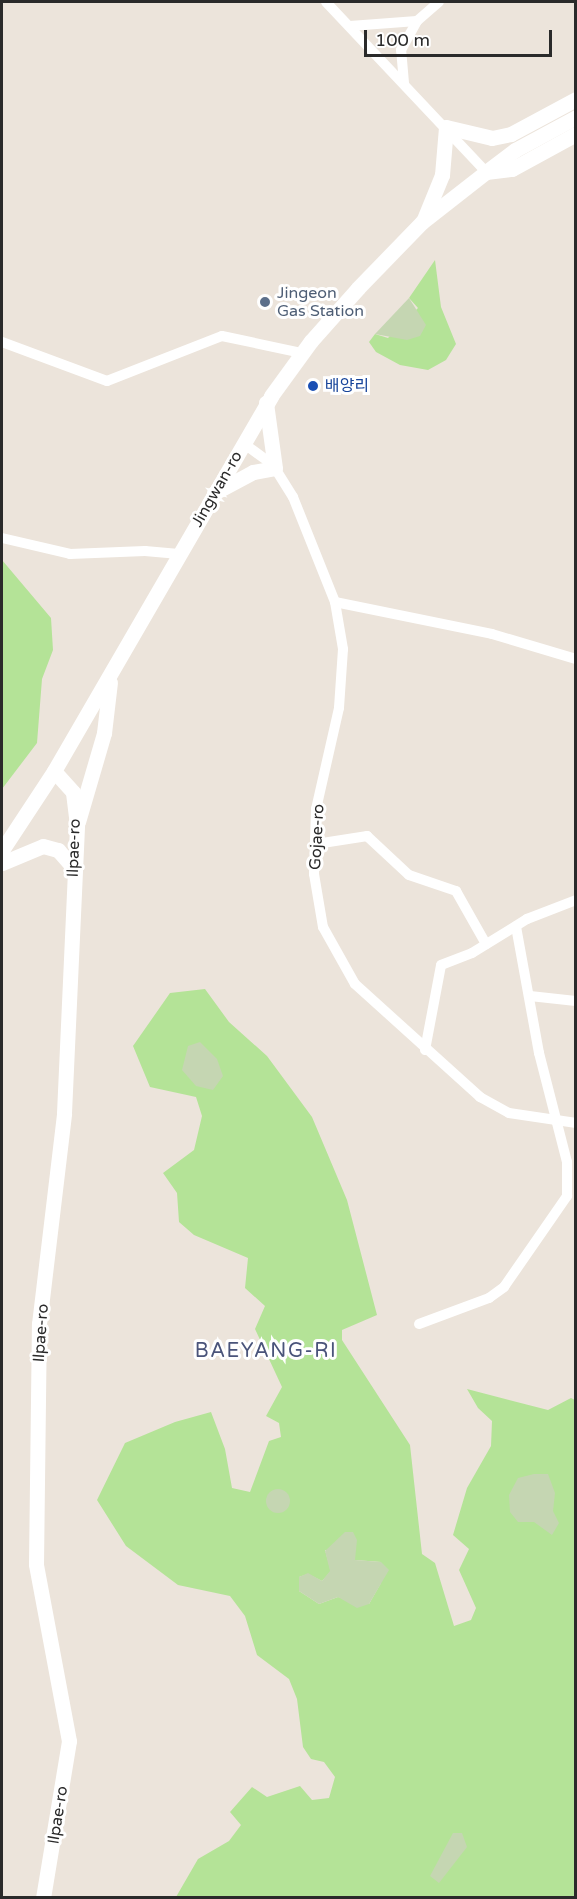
<!DOCTYPE html>
<html>
<head>
<meta charset="utf-8">
<style>
	body { margin:0 }
	#map { position:relative; width:577px; height:1899px; overflow:hidden; background:#ece4db; font-family:"Varela Round","Noto Sans KR",sans-serif }
	div>[style] { position:absolute }
	[style*='--x'] { left:calc(var(--x)*1px); top:calc(var(--y)*1px); width:calc(var(--w)*1px); rotate:calc(var(--a)*1deg) }
	.green>* { inset:0; background:#b4e397 }
	.cemetery>* { inset:0; background:#c5d6b2 }
	.round { border-radius:50% }
	.street>* { height:10px; margin:-5px; padding:0 5px; transform-origin:5px; border-radius:5px; background:#fff }
	.secondary>* { height:15px; margin:-7.5px; padding:0 7.5px; transform-origin:7.5px; border-radius:7.5px; background:#fff }
	.dots>* { width:16px; height:16px; translate:-50% -50%; box-sizing:border-box; border:3px solid #fff; border-radius:50% }
	span { translate:-50% -50%; white-space:nowrap; text-align:center; line-height:1.15; -webkit-text-stroke:6px #fff; paint-order:stroke }
	.service-label { font-size:16px; color:#4e5e75 }
	.left { translate:0 -50%; text-align:left }
	.transit-label { font-size:16px; color:#164399 }
	.street-label { font-size:16px; color:#2a2a2a }
	.quarter-label { font-size:20px; color:#4a547a; letter-spacing:1.5px }
	.frame { position:absolute; inset:0; border:3px solid #2a2a2a; pointer-events:none }
	.scale { position:absolute; left:364px; top:30px; width:188px; height:27px; box-sizing:border-box; border:3px solid #2a2a2a; border-top:0; padding-left:8px; font-size:18px; line-height:21px; white-space:nowrap; color:#2a2a2a; -webkit-text-stroke:4px #fff; paint-order:stroke }
</style>
</head>
<body>
<div id="map">
	<div class="green">
		<i style="clip-path:polygon(435px 260px,441px 307px,456px 344px,446px 360px,428px 370px,400px 365px,376px 352px,369px 342px,375px 334px,388px 338px,418px 308px,409px 298px)"></i>
		<i style="clip-path:polygon(2px 560px,51px 618px,53px 650px,42px 679px,37px 743px,2px 789px)"></i>
		<i style="clip-path:polygon(evenodd,205px 989px,229px 1022px,267px 1056px,312px 1117px,347px 1200px,377px 1315px,342px 1330px,342px 1340px,410px 1445px,422px 1554px,435px 1563px,454px 1626px,471px 1620px,476px 1608px,459px 1570px,469px 1549px,453px 1535px,467px 1488px,491px 1446px,492px 1421px,478px 1408px,467px 1389px,548px 1410px,571px 1398px,575px 1400px,575px 1897px,176px 1897px,198px 1859px,229px 1841px,241px 1825px,230px 1812px,252px 1787px,267px 1797px,300px 1786px,312px 1800px,329px 1798px,335px 1777px,324px 1762px,311px 1759px,303px 1747px,297px 1699px,289px 1679px,257px 1655px,245px 1616px,230px 1596px,178px 1585px,126px 1546px,97px 1500px,125px 1443px,175px 1422px,211px 1412px,225px 1449px,232px 1488px,250px 1492px,269px 1441px,281px 1437px,279px 1423px,266px 1416px,282px 1387px,255px 1329px,265px 1306px,245px 1288px,248px 1258px,194px 1235px,179px 1222px,177px 1193px,163px 1173px,194px 1150px,202px 1116px,196px 1097px,150px 1087px,133px 1046px,170px 993px,205px 989px,325px 1550px,355px 1560px,381px 1562px,381px 1583px,369px 1604px,338px 1597px,319px 1604px,299px 1591px,299px 1577px,308px 1574px,322px 1581px,331px 1571px,325px 1550px)"></i>
	</div>
	<div class="cemetery">
		<i style="clip-path:polygon(409px 298px,426px 325px,420px 336px,407px 340px,375px 334px)"></i>
		<i style="clip-path:polygon(200px 1042px,217px 1059px,223px 1076px,213px 1090px,196px 1086px,182px 1070px,188px 1046px)"></i>
		<i style="clip-path:polygon(534px 1474px,548px 1474px,555px 1493px,553px 1511px,559px 1523px,552px 1535px,534px 1522px,518px 1522px,510px 1512px,509px 1495px,518px 1478px)"></i>
		<i class="round" style="left:266px;top:1489px;width:24px;height:24px"></i>
		<i style="clip-path:polygon(345px 1532px,353px 1532px,357px 1540px,355px 1560px,381px 1562px,389px 1570px,369px 1604px,357px 1608px,338px 1597px,319px 1604px,299px 1591px,299px 1577px,308px 1573px,322px 1581px,330px 1571px,325px 1551px)"></i>
		<i style="clip-path:polygon(453px 1833px,462px 1833px,467px 1847px,439px 1883px,430px 1876px)"></i>
	</div>
	<div class="street">
		<i style="--x:326;--y:2;--w:233;--a:46.7"></i>
		<i style="--x:350;--y:26;--w:67;--a:-4.3"></i>
		<i style="--x:417;--y:21;--w:29;--a:-41"></i>
		<i style="--x:404;--y:83;--w:33;--a:-95"></i>
		<i style="--x:401;--y:50;--w:33;--a:-61"></i>
		<i style="--x:2;--y:342;--w:112;--a:20.4"></i>
		<i style="--x:107;--y:381;--w:123;--a:-21.4"></i>
		<i style="--x:222;--y:336;--w:82;--a:12"></i>
		<i style="--x:243;--y:443;--w:37;--a:36"></i>
		<i style="--x:273;--y:465;--w:38;--a:58"></i>
		<i style="--x:293;--y:497;--w:113;--a:68.2"></i>
		<i style="--x:335;--y:602;--w:48;--a:80.3"></i>
		<i style="--x:343;--y:649;--w:59;--a:93.9"></i>
		<i style="--x:339;--y:708;--w:104;--a:102.8"></i>
		<i style="--x:316;--y:809;--w:65;--a:91.8"></i>
		<i style="--x:314;--y:874;--w:54;--a:80.4"></i>
		<i style="--x:323;--y:927;--w:65;--a:60.7"></i>
		<i style="--x:355;--y:984;--w:169;--a:42.1"></i>
		<i style="--x:480;--y:1097;--w:33;--a:29"></i>
		<i style="--x:509;--y:1113;--w:68;--a:8.5"></i>
		<i style="--x:2;--y:538;--w:70;--a:13.2"></i>
		<i style="--x:70;--y:554;--w:75;--a:-2.3"></i>
		<i style="--x:145;--y:551;--w:34;--a:5"></i>
		<i style="--x:335;--y:602;--w:160;--a:11.5"></i>
		<i style="--x:492;--y:634;--w:88;--a:16.6"></i>
		<i style="--x:316;--y:844;--w:52;--a:-8.9"></i>
		<i style="--x:367;--y:836;--w:57;--a:42.9"></i>
		<i style="--x:409;--y:875;--w:50;--a:18.8"></i>
		<i style="--x:456;--y:891;--w:61;--a:60.5"></i>
		<i style="--x:530;--y:996;--w:46;--a:6.2"></i>
		<i style="--x:425;--y:1050;--w:86;--a:-79.3"></i>
		<i style="--x:441;--y:965;--w:33;--a:-21"></i>
		<i style="--x:472;--y:953;--w:65;--a:-31.7"></i>
		<i style="--x:527;--y:919;--w:53;--a:-21.2"></i>
		<i style="--x:419;--y:1324;--w:75;--a:-20.4"></i>
		<i style="--x:489;--y:1298;--w:19;--a:-36"></i>
		<i style="--x:504;--y:1287;--w:111;--a:-55.3"></i>
		<i style="--x:567;--y:1196;--w:34;--a:-90"></i>
		<i style="--x:567;--y:1162;--w:113;--a:-104.4"></i>
		<i style="--x:539;--y:1053;--w:129;--a:-100.3"></i>
	</div>
	<div class="secondary">
		<i style="--x:576;--y:117;--w:69;--a:151.6"></i>
		<i style="--x:515;--y:150;--w:36;--a:143"></i>
		<i style="--x:486;--y:172;--w:26;--a:-7"></i>
		<i style="--x:512;--y:169;--w:73;--a:-28.7"></i>
		<i style="--x:424;--y:219;--w:48;--a:-67.8"></i>
		<i style="--x:442;--y:175;--w:48;--a:-85.2"></i>
		<i style="--x:446;--y:127;--w:47;--a:13.4"></i>
		<i style="--x:492;--y:138;--w:19;--a:-12"></i>
		<i style="--x:511;--y:134;--w:74;--a:-28.3"></i>
		<i style="--x:214;--y:493;--w:44;--a:-28.3"></i>
		<i style="--x:253;--y:472;--w:22;--a:-10"></i>
		<i style="--x:275;--y:468;--w:66;--a:-97.9"></i>
		<i style="--x:78;--y:822;--w:93;--a:-73.7"></i>
		<i style="--x:104;--y:733;--w:51;--a:-83.3"></i>
		<i style="--x:2;--y:850;--w:95;--a:-56.6"></i>
		<i style="--x:54;--y:771;--w:433;--a:-59.9"></i>
		<i style="--x:271;--y:396;--w:68;--a:-54"></i>
		<i style="--x:311;--y:341;--w:71;--a:-48.4"></i>
		<i style="--x:358;--y:288;--w:92;--a:-45.9"></i>
		<i style="--x:422;--y:222;--w:81;--a:-38"></i>
		<i style="--x:2;--y:863;--w:44;--a:-22.5"></i>
		<i style="--x:43;--y:846;--w:16;--a:15"></i>
		<i style="--x:58;--y:850;--w:23;--a:49"></i>
		<i style="--x:43;--y:1898;--w:159;--a:-80.6"></i>
		<i style="--x:69;--y:1741;--w:180;--a:-100.6"></i>
		<i style="--x:36;--y:1564;--w:240;--a:-89.3"></i>
		<i style="--x:39;--y:1324;--w:212;--a:-83.2"></i>
		<i style="--x:64;--y:1113;--w:288;--a:-87.4"></i>
		<i style="--x:77;--y:825;--w:33;--a:-97"></i>
		<i style="--x:73;--y:792;--w:28;--a:-132"></i>
	</div>
	<div class="dots">
		<i style="left:265px;top:302px;background:#5c6f8a"></i>
		<i style="left:313px;top:386px;background:#1a4fb4"></i>
	</div>
	<div class="service-label">
		<span class="left" style="left:277px;top:302px">Jingeon<br>Gas Station</span>
	</div>
	<div class="transit-label">
		<span class="left" style="left:325px;top:386px">배양리</span>
	</div>
	<div class="street-label">
		<span style="left:217px;top:489px;rotate:-60deg">Jingwan-ro</span>
		<span style="left:317px;top:837px;rotate:-87deg">Gojae-ro</span>
		<span style="left:74px;top:848px;rotate:-88deg">Ilpae-ro</span>
		<span style="left:41px;top:1333px;rotate:-86deg">Ilpae-ro</span>
		<span style="left:58px;top:1815px;rotate:-81deg">Ilpae-ro</span>
	</div>
	<div class="quarter-label">
		<span style="left:266px;top:1351px">BAEYANG-RI</span>
	</div>
	<div class="frame"></div>
	<div class="scale">100 m</div>
</div>
</body>
</html>
